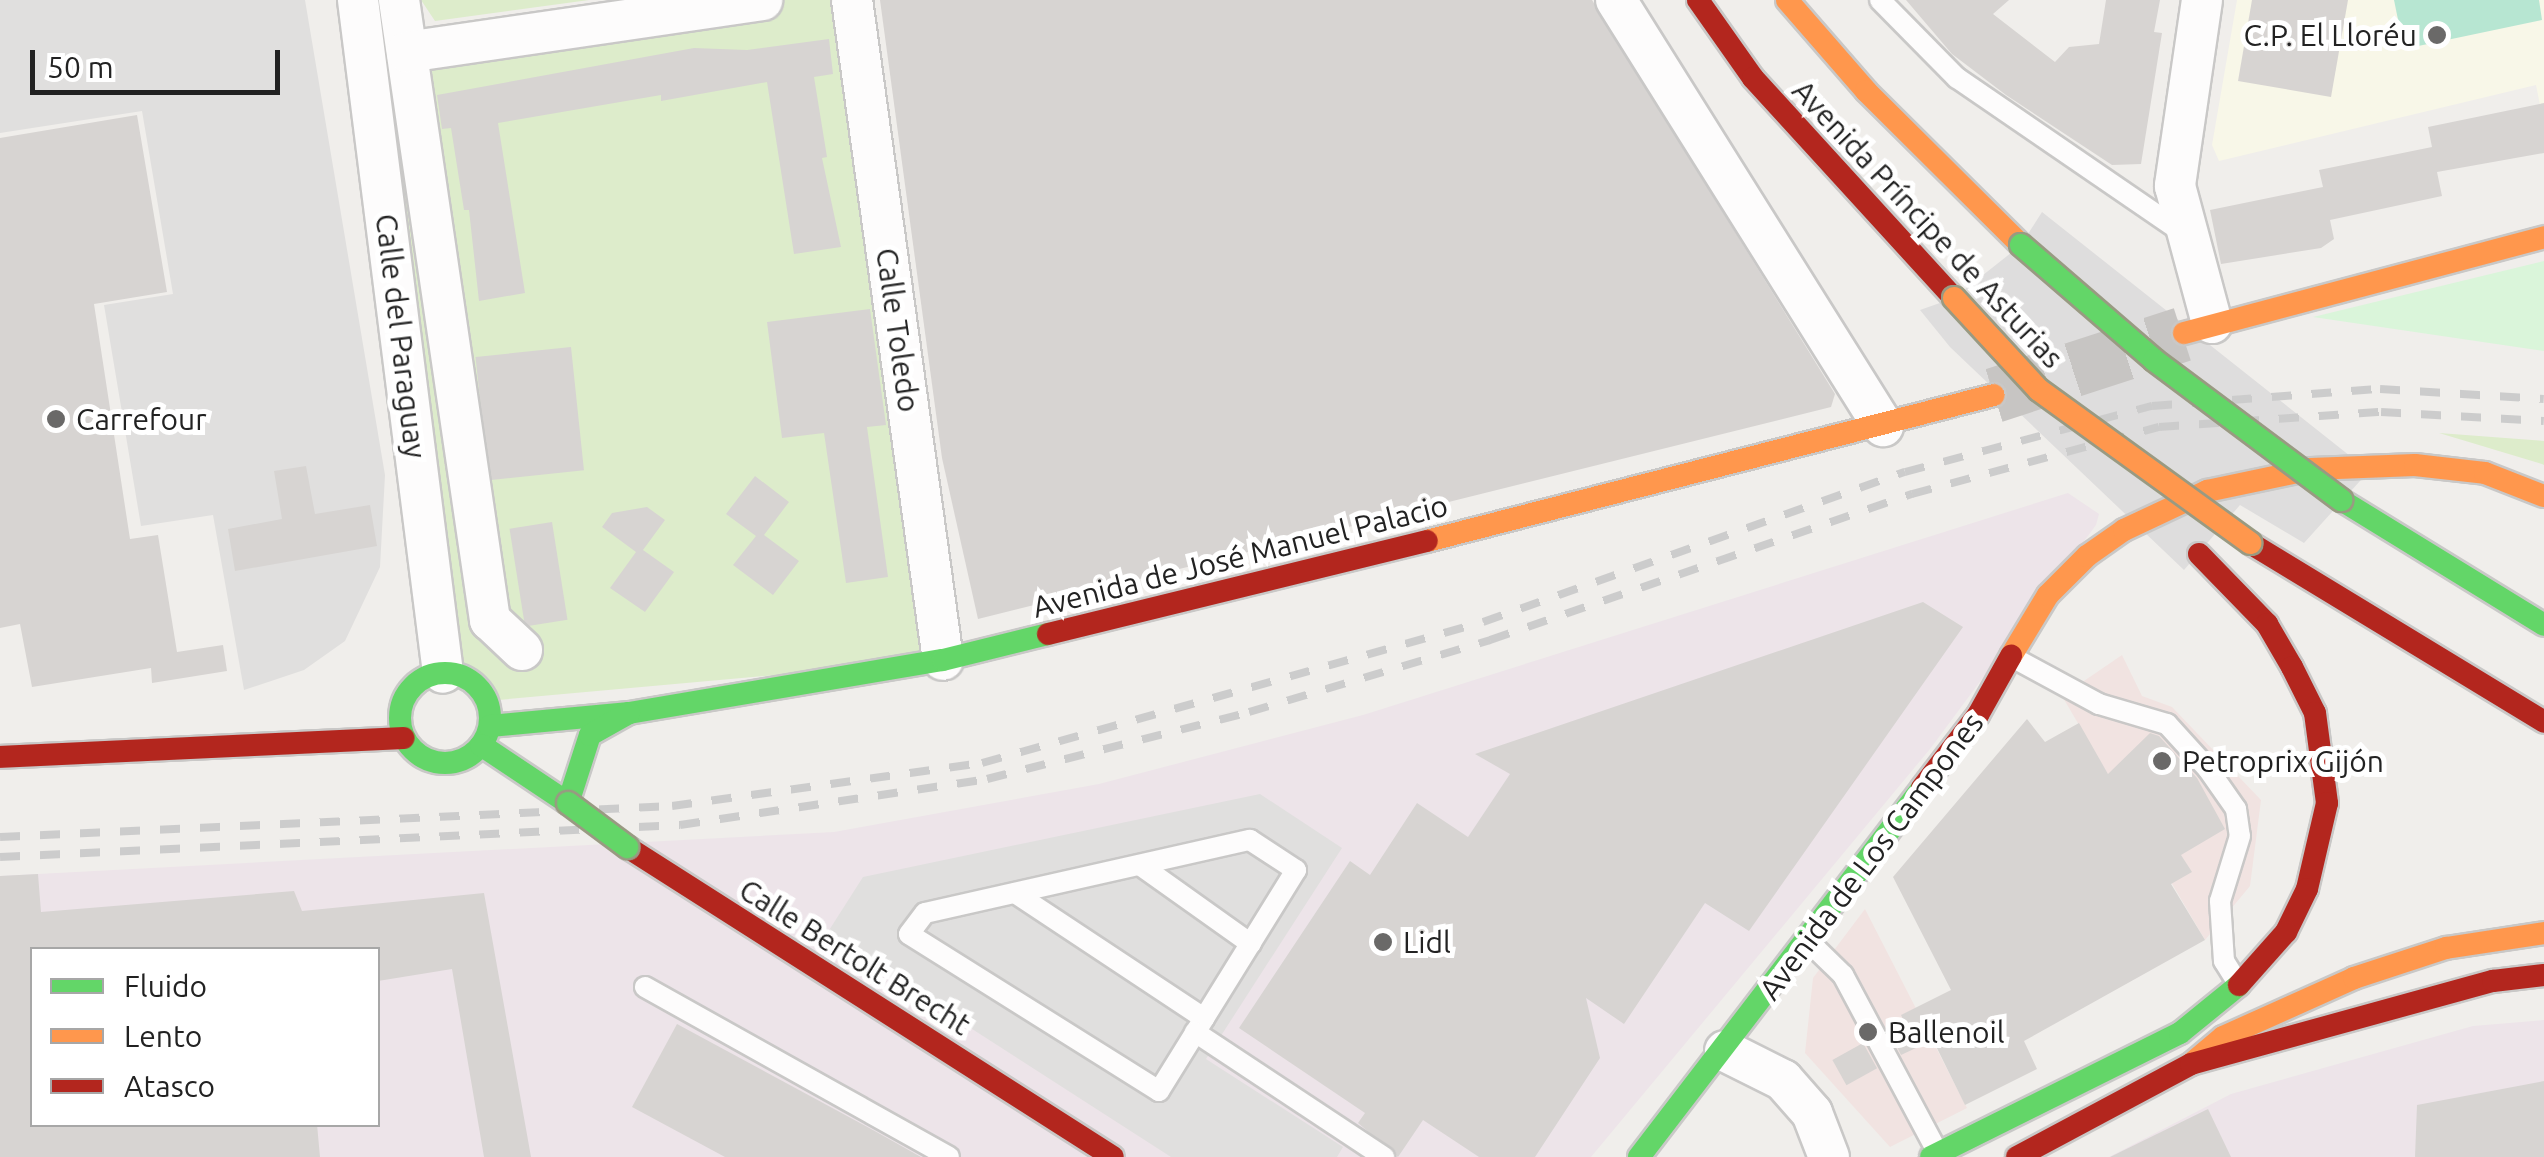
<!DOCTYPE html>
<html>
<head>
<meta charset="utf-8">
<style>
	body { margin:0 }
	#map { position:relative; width:2544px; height:1157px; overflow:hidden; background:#f0eeeb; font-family:Ubuntu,sans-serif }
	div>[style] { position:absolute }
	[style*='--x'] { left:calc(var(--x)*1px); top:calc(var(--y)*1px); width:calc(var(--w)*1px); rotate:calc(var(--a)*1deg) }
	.commercial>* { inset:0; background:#f1e3e1 }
	.industrial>* { inset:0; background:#ede4e9 }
	.education>* { inset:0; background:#f8f7e8 }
	.grass>* { inset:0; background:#ddeccb }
	.park>* { inset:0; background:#daf5da }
	.pitch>* { inset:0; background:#b7e6d2 }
	.parking>* { inset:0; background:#e0dfde }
	.pier>* { inset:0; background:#dedddd }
	.building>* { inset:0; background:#d7d4d2; transform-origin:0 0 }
	.secondary-tunnel>* { height:55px; margin-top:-27.5px; transform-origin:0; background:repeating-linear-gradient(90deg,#c7c5c3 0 55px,transparent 0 83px) }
	.roads { filter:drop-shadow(2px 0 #c9c8c7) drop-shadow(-2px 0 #c9c8c7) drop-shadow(0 2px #c9c8c7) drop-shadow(0 -2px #c9c8c7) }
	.lane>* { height:20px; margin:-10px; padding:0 10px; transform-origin:10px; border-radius:10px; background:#fdfcfc }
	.street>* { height:40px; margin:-20px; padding:0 20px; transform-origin:20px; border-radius:20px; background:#fdfcfc }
	.fast>* { height:22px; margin:-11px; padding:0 11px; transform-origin:11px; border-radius:11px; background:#63d668 }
	.fast>.ring { margin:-11px; padding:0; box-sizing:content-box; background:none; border:22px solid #63d668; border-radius:50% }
	.slow>* { height:22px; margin:-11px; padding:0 11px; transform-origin:11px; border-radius:11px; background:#ff974d }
	.jam>* { height:22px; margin:-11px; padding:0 11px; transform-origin:11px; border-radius:11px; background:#b3261e }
	.rail>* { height:8px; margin-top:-4px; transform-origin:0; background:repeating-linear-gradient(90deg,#ccc 0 20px,transparent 0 40px) }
	.bridges { filter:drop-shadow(2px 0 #999a82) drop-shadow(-2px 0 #999a82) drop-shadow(0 2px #999a82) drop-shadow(0 -2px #999a82) }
	.fast-bridge>* { height:22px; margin:-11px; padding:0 11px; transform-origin:11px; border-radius:11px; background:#63d668 }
	.slow-bridge>* { height:22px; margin:-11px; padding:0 11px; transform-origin:11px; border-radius:11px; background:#ff974d }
	.dots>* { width:28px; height:28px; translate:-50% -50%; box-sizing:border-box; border:5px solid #fff; border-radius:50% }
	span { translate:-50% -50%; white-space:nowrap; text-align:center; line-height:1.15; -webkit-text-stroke:10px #fff; paint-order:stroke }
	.poi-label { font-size:30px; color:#222 }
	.right { translate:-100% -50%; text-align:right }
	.left { translate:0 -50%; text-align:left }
	.street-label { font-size:30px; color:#222 }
	.legend { position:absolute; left:30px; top:947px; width:350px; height:180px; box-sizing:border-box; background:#fff; border:2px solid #a7a7a7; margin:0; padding:12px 18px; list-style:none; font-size:30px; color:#222 }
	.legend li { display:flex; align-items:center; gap:20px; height:50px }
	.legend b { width:50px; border:2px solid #a7a7a7 }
	.scale { position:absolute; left:30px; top:50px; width:250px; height:45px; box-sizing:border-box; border:5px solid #222; border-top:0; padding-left:12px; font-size:30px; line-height:35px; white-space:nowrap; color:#222; -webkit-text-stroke:8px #fff; paint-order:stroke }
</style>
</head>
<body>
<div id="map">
	<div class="commercial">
		<i style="clip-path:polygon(2122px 655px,2142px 696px,2172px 707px,2261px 800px,2250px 886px,2205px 940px,2062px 696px)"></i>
		<i style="clip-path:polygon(1865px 909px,1967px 1108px,1890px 1147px,1805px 1053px,1813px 978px)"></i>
	</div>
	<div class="industrial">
		<i style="clip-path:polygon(evenodd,2068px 493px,2099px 514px,2096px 525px,1930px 749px,1591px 1157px,0 1157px,0 876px,834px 832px,1099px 784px,1363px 715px,2068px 493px,32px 950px,378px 950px,378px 1124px,32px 1124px,32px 950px)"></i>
		<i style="clip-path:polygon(2544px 1020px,2544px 1157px,2109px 1157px,2231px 1094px,2473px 1026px)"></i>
	</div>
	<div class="education">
		<i style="clip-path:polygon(2237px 0,2544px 0,2544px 125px,2536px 85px,2219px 161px,2212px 145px)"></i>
	</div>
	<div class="grass">
		<i style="clip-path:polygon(358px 0,399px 0,407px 51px,762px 0,852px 0,943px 660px,487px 701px,475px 684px,455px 674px)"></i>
		<i style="clip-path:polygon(421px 0,589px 0,435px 21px)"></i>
		<i style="clip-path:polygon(2439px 433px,2544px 441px,2544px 465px,2542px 464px)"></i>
	</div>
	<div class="park">
		<i style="clip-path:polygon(2544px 261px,2544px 351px,2313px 317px)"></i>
	</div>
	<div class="pitch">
		<i style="clip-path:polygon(2394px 0,2539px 0,2542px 20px,2404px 49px)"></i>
	</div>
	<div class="parking">
		<i style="clip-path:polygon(0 0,305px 0,385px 475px,380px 567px,345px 641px,304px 670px,244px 690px,213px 515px,141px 526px,104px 305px,173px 294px,142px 111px,0 133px)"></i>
		<i style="clip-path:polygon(1260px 794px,1342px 848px,1206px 1059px,1343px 1147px,1337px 1157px,1171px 1157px,826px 935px,863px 877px)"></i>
	</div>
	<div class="pier">
		<i style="clip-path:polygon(2042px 212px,2369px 471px,2304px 543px,2240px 505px,2184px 570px,1950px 347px,1920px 310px,1954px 298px,2021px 245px)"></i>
	</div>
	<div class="building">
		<i style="clip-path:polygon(880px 0,1592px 0,1835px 394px,1831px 407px,978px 619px,942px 458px)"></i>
		<i style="clip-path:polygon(1906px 0,2009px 0,1993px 14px,2055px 62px,2069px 47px,2099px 44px,2106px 0,2160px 0,2154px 32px,2162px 33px,2141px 164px,2112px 165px,2006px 95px,1952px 54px)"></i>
		<i style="clip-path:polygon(2252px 0,2348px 0,2331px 97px,2238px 81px)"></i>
		<i style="clip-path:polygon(829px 39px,833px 74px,814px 77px,827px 157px,822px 158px,841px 247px,794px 254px,767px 82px,661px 101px,661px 95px,498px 123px,525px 293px,479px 301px,469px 210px,464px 210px,451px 128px,442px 129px,437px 95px,694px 48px,747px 50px)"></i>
		<i style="clip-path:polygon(2544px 103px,2544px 153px,2437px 172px,2442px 196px,2330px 220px,2334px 239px,2321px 248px,2221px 264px,2210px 210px,2323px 187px,2319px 170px,2432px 147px,2428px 127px)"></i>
		<i style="clip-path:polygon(137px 115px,167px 292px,94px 304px,130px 539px,158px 535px,177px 652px,223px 645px,227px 671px,152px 683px,151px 668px,32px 687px,20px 624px,0 628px,0 138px)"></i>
		<i style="clip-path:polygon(870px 309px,886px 425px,867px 427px,888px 577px,846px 583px,824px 433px,782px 438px,767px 322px)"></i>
		<i style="left:571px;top:347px;width:124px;height:96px;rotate:84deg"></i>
		<i style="clip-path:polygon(306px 466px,315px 514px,370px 505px,377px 546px,235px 571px,228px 529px,282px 519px,274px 471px)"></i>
		<i style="clip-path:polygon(755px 476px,789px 502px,764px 535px,799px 561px,773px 595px,733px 565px,756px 536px,726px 514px)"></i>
		<i style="clip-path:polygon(647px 507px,665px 520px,643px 550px,674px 572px,645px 612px,610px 588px,636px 552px,602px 527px,612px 513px)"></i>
		<i style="left:552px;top:522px;width:99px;height:43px;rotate:81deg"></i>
		<i style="clip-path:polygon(1923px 602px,1963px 627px,1749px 931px,1705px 903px,1624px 1024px,1586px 998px,1600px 1058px,1535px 1157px,1479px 1157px,1423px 1120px,1398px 1157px,1358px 1123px,1365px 1113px,1239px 1028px,1350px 861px,1370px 875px,1417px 803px,1468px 837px,1510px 774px,1475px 754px)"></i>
		<i style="clip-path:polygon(2027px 719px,2045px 742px,2079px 723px,2108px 774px,2150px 733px,2159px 736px,2197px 778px,2225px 829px,2181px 855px,2192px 872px,2171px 884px,2205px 940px,2024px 1041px,2037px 1069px,1965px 1105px,1933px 1040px,1901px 1055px,1888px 1029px,1904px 1021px,1901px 1015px,1951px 990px,1893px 877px)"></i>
		<i style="clip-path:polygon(38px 874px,41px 912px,294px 891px,302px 911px,484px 893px,531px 1157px,484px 1157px,452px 969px,378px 981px,378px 950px,32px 950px,32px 1124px,317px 1124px,320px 1157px,0 1157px,0 876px)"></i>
		<i style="clip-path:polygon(677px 1024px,873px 1130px,921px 1157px,725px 1157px,632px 1107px)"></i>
		<i style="left:1863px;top:1043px;width:29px;height:35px;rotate:61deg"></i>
		<i style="clip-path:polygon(2544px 1081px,2544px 1157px,2415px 1157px,2417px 1105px)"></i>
		<i style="clip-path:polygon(2208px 1109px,2231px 1157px,2110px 1157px)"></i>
	</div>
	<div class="secondary-tunnel">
		<i style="--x:1994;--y:395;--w:198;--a:-18"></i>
	</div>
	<div class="roads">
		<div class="lane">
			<i style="--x:1880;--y:0;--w:110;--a:45.4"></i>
			<i style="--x:1957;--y:78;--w:274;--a:34.4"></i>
			<i style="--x:2012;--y:657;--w:99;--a:28.4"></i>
			<i style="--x:2099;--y:704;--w:71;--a:16.4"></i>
			<i style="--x:2167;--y:724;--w:61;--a:47.7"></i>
			<i style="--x:2208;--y:769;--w:49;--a:55"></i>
			<i style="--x:2236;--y:809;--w:27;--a:82"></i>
			<i style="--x:2240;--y:836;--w:68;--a:107.1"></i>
			<i style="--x:2220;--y:901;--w:60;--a:86.2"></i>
			<i style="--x:2224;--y:961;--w:26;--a:58"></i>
			<i style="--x:1250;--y:840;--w:55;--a:33.1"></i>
			<i style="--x:1296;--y:870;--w:260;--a:121.8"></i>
			<i style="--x:1159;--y:1091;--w:295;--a:-147.9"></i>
			<i style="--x:909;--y:934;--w:26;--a:-53"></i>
			<i style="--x:925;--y:913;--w:333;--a:-12.7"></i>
			<i style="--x:1140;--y:865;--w:136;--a:35.4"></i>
			<i style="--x:1015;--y:893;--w:227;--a:33.5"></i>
			<i style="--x:1808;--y:941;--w:49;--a:44.2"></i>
			<i style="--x:1843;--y:975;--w:202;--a:61.9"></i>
			<i style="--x:645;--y:987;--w:348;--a:29.2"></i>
			<i style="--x:1195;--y:1032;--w:227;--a:33.5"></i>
		</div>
		<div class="street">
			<i style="--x:358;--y:0;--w:678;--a:82.8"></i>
			<i style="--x:399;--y:0;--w:627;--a:81.65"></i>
			<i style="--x:490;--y:620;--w:44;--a:43.2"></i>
			<i style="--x:852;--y:0;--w:666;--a:82.15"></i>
			<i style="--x:1616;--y:0;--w:503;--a:57.92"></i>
			<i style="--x:2202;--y:0;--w:188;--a:98.3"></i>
			<i style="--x:2175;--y:186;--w:142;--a:74.9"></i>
			<i style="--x:407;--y:52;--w:359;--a:-8.3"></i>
			<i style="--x:1725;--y:1051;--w:65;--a:26.6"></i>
			<i style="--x:1783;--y:1080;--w:44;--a:48.7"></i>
			<i style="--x:1812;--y:1113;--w:47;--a:68.9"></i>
		</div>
		<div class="fast">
			<i style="--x:2341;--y:500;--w:238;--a:31.6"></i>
			<i class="ring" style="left:400px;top:673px;width:68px;height:68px"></i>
			<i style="--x:490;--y:726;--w:140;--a:-5.3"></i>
			<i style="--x:629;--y:713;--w:318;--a:-9.6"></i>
			<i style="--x:943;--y:660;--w:108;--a:-13.9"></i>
			<i style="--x:481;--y:745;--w:105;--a:33.7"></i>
			<i style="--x:568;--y:803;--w:71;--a:-72.1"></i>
			<i style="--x:590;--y:735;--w:45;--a:-29.4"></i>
			<i style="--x:1639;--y:1157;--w:465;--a:-52.5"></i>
			<i style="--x:1931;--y:1157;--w:278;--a:-26.5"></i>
			<i style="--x:2180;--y:1033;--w:76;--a:-39.1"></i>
		</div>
		<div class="slow">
			<i style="--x:1787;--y:0;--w:121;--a:49"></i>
			<i style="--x:1866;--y:91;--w:218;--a:44.8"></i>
			<i style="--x:2184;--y:333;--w:373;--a:-14.9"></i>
			<i style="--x:1427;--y:541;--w:585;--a:-14.44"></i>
			<i style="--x:2011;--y:656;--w:71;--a:-58.8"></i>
			<i style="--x:2048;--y:595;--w:55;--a:-45"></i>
			<i style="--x:2087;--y:556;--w:45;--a:-35.1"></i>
			<i style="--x:2124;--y:530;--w:92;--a:-25.2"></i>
			<i style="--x:2207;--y:491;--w:106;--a:-11.9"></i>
			<i style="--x:2311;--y:469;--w:104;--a:-2.2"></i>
			<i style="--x:2415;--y:465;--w:70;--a:6.5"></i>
			<i style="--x:2485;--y:473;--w:63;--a:21.3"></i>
			<i style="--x:2191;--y:1064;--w:42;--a:-40.2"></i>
			<i style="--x:2223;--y:1037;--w:144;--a:-24.2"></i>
			<i style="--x:2354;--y:978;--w:97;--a:-18.1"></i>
			<i style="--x:2446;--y:948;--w:99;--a:-8.7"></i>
		</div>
		<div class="jam">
			<i style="--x:1698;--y:0;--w:95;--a:54.8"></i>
			<i style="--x:1753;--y:78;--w:298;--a:47.6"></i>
			<i style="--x:2250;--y:543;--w:344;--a:31.3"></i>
			<i style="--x:2199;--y:554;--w:98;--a:45.8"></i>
			<i style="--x:2267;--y:624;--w:50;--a:59.8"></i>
			<i style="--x:2292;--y:667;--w:51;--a:63.4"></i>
			<i style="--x:2315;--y:713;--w:91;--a:82.4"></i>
			<i style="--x:2327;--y:803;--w:88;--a:103.1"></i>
			<i style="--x:2307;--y:889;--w:48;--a:116"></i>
			<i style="--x:2286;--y:932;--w:71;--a:131.6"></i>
			<i style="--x:1048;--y:634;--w:390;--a:-13.8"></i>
			<i style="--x:0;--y:757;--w:404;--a:-2.7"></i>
			<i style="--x:1922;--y:788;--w:92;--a:-52.5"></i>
			<i style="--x:1978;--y:715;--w:68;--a:-60.8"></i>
			<i style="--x:627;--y:847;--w:576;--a:32.53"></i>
			<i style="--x:2017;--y:1157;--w:197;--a:-28.1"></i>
			<i style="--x:2191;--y:1064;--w:313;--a:-15.4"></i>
			<i style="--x:2493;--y:981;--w:51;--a:-6.7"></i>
		</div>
	</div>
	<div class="rail">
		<i style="--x:0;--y:837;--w:673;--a:-2.64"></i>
		<i style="--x:672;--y:806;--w:313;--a:-7.9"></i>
		<i style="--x:982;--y:763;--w:520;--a:-15.72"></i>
		<i style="--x:1483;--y:622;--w:448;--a:-19.6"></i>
		<i style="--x:1905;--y:472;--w:256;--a:-15"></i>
		<i style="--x:2152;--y:406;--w:229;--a:-4.3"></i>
		<i style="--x:2380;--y:389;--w:164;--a:3.5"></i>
		<i style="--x:0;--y:857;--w:681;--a:-2.69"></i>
		<i style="--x:680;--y:825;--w:310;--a:-8.5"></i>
		<i style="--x:987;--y:779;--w:270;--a:-14.3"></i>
		<i style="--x:1249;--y:712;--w:252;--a:-16.6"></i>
		<i style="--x:1490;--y:640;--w:447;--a:-19.1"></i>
		<i style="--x:1912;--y:494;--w:256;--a:-15.2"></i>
		<i style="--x:2159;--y:427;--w:223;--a:-3.9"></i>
		<i style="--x:2381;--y:412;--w:163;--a:3.2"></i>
	</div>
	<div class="bridges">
		<div class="fast-bridge">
			<i style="--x:2021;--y:245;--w:176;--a:40.8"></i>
			<i style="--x:2154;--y:360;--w:234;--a:36.8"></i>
			<i style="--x:568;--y:803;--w:74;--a:36.7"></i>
		</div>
		<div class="slow-bridge">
			<i style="--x:1954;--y:298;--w:125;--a:47.3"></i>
			<i style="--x:2039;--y:390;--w:261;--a:35.9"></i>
		</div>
	</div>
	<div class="dots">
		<i style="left:2437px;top:35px;background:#6a6968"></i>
		<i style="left:56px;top:419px;background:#6a6968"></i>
		<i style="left:2162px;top:761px;background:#6a6968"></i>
		<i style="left:1383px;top:942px;background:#6a6968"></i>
		<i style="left:1868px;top:1032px;background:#6a6968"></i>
	</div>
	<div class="poi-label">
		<span class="right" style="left:2417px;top:35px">C.P. El Lloréu</span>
		<span class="left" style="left:76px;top:419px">Carrefour</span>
		<span class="left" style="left:2182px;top:761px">Petroprix Gijón</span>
		<span class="left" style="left:1403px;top:942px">Lidl</span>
		<span class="left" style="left:1888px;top:1032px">Ballenoil</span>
	</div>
	<div class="street-label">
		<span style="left:1928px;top:224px;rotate:47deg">Avenida Príncipe de Asturias</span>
		<span style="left:898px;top:330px;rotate:82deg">Calle Toledo</span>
		<span style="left:401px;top:336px;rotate:83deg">Calle del Paraguay</span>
		<span style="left:1240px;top:556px;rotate:-14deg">Avenida de José Manuel Palacio</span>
		<span style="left:1871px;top:856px;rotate:-53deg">Avenida de Los Campones</span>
		<span style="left:855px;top:957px;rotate:32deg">Calle Bertolt Brecht</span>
	</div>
	<ul class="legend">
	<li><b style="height:12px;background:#63d668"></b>Fluido</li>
	<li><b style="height:12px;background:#ff974d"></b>Lento</li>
	<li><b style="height:12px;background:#b3261e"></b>Atasco</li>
	</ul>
	<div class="scale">50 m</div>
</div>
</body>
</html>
